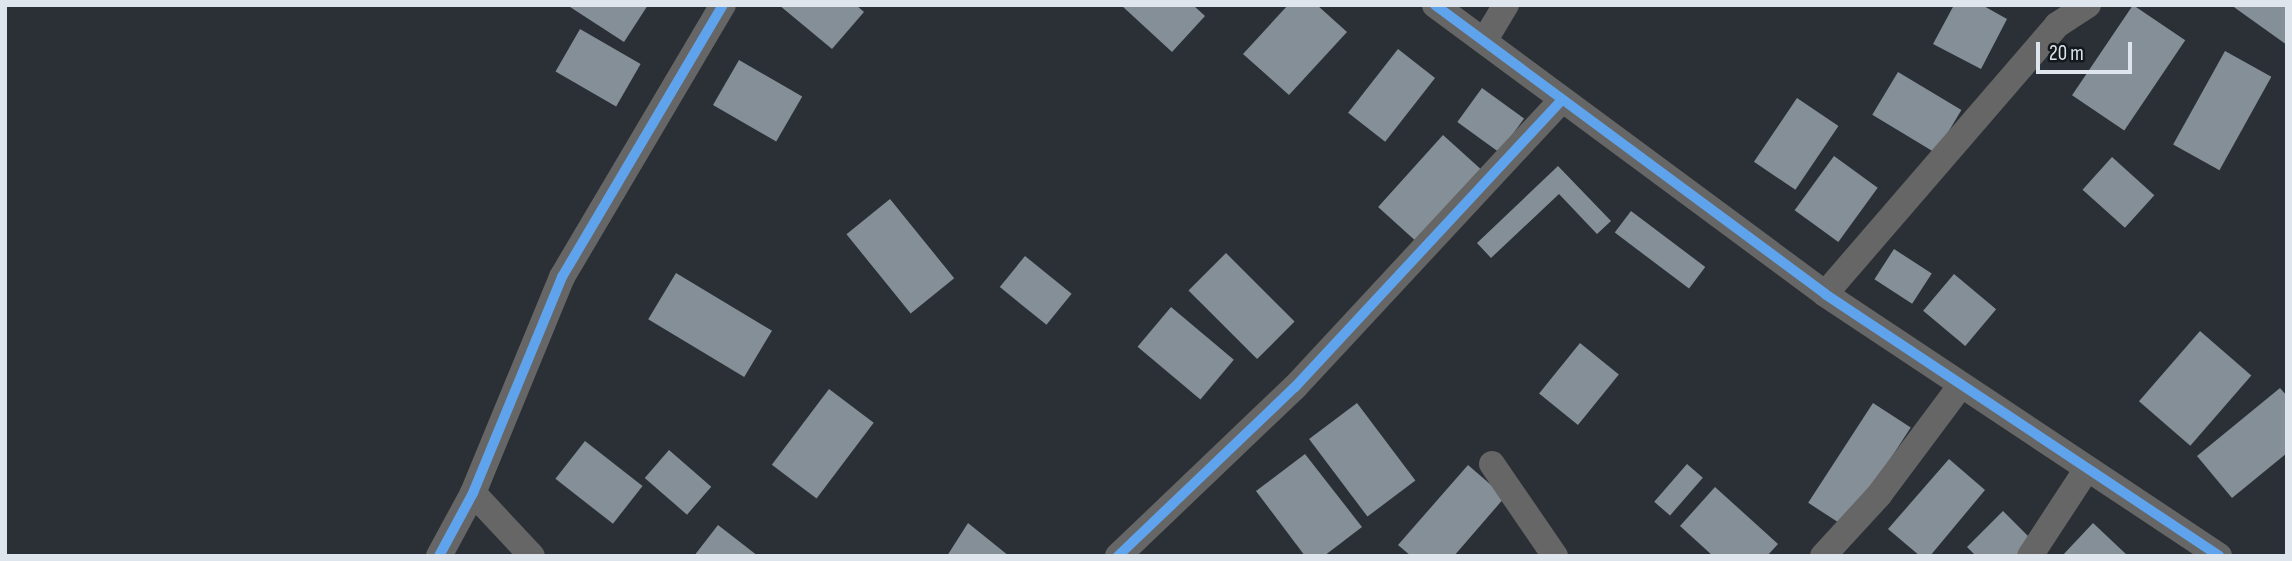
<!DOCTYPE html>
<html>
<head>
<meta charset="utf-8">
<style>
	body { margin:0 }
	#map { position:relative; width:2292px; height:561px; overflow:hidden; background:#2a3036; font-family:"Sofia Sans Condensed",sans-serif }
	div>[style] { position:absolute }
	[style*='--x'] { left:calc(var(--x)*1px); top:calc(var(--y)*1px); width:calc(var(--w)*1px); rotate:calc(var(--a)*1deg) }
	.building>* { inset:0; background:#858f97; transform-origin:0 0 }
	.minor>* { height:26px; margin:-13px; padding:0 13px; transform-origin:13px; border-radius:13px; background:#656665 }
	.cycleway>* { height:10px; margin:-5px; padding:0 5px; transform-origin:5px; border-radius:5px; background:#60a3ed }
	span { translate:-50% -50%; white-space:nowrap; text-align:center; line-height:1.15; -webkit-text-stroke:7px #13181c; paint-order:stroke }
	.frame { position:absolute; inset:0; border:7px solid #dee5ec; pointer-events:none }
	.scale { position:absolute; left:2036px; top:42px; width:96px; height:32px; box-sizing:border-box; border:4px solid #dee5ec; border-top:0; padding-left:9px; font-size:21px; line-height:24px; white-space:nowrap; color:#dee5ec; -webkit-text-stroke:5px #13181c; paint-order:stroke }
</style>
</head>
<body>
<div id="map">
	<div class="building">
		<i style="clip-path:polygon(567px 5px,648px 5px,624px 42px)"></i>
		<i style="clip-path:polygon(779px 5px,856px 5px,864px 12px,832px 49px)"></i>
		<i style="clip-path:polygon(1121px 5px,1193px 5px,1205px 16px,1172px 52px)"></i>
		<i style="clip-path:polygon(1288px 5px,1317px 5px,1347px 32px,1289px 95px,1243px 54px)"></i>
		<i style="clip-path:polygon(1954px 5px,1982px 5px,2007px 19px,1981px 69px,1933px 44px)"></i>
		<i style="left:2133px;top:5px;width:63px;height:109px;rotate:34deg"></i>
		<i style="clip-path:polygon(2231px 5px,2287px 5px,2287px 45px)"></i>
		<i style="left:580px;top:29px;width:70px;height:49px;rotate:30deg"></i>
		<i style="left:1398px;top:49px;width:47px;height:81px;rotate:38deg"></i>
		<i style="left:2225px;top:51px;width:53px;height:107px;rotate:29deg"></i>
		<i style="left:739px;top:60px;width:73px;height:52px;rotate:30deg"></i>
		<i style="left:1898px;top:72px;width:74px;height:50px;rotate:31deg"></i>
		<i style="left:1482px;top:88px;width:52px;height:42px;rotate:36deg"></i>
		<i style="left:1797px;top:98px;width:50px;height:77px;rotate:34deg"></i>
		<i style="left:1443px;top:135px;width:51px;height:97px;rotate:42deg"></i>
		<i style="left:1834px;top:156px;width:54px;height:67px;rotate:36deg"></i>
		<i style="left:2112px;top:157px;width:57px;height:44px;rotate:42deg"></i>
		<i style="clip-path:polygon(1558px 166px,1611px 221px,1597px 234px,1559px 194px,1491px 258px,1477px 243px)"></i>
		<i style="left:890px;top:199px;width:102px;height:56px;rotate:51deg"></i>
		<i style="left:1631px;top:211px;width:93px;height:27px;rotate:37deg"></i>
		<i style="left:1894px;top:249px;width:45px;height:36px;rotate:33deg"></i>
		<i style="left:1226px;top:253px;width:97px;height:53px;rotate:45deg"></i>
		<i style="left:1025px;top:256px;width:60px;height:40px;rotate:39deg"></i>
		<i style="left:676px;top:273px;width:112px;height:54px;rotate:31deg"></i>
		<i style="left:1954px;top:274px;width:55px;height:48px;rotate:40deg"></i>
		<i style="left:1171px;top:307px;width:82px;height:52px;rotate:40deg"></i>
		<i style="left:2200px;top:331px;width:68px;height:93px;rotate:41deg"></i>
		<i style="left:1580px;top:343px;width:50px;height:65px;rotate:39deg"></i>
		<i style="clip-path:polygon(2280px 388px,2287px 396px,2287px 453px,2232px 498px,2197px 456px)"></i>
		<i style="left:829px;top:389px;width:56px;height:95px;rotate:37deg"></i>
		<i style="left:1357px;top:403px;width:97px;height:60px;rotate:53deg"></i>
		<i style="left:1873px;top:403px;width:45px;height:119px;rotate:33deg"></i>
		<i style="left:585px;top:441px;width:73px;height:48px;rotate:38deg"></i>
		<i style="left:669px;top:450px;width:56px;height:37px;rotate:41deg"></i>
		<i style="clip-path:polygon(1305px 454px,1362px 527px,1324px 556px,1305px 556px,1256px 491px)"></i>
		<i style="clip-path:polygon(1949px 459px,1985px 490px,1930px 556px,1920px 556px,1888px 529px)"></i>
		<i style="left:1687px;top:464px;width:21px;height:50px;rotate:41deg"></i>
		<i style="clip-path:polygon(1468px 465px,1505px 497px,1454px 556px,1411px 556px,1398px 545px)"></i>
		<i style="clip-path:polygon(1715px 487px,1778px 544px,1767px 556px,1713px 556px,1680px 526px)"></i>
		<i style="clip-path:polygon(2003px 511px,2036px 544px,2024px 556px,1976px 556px,1967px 547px)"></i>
		<i style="clip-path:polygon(968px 523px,1009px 556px,947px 556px)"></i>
		<i style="clip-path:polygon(2093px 523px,2128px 556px,2062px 556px)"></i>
		<i style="clip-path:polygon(718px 525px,758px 556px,694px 556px)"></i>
	</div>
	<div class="minor">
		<i style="--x:1435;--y:5;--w:485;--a:36.5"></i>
		<i style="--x:1825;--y:294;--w:473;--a:33.6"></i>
		<i style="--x:1486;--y:38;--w:39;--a:-59"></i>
		<i style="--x:1825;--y:294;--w:355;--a:-49.2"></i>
		<i style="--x:2057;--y:25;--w:37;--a:-33"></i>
		<i style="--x:1492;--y:464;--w:112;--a:55.6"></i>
		<i style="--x:473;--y:493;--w:86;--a:46.9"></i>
		<i style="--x:439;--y:556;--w:72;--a:-61.6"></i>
		<i style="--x:473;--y:493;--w:234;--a:-67.6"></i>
		<i style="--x:562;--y:277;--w:316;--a:-59.4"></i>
		<i style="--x:1118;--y:556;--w:245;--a:-43.7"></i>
		<i style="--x:1295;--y:387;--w:389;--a:-47.1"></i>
		<i style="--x:1823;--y:556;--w:83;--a:-47.4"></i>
		<i style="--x:1879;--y:495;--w:137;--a:-53.3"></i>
		<i style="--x:2030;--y:556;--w:104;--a:-56.8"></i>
	</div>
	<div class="cycleway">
		<i style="--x:1435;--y:5;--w:485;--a:36.5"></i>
		<i style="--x:1825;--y:294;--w:473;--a:33.6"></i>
		<i style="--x:439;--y:556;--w:72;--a:-61.6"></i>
		<i style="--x:473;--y:493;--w:234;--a:-67.6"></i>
		<i style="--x:562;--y:277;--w:316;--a:-59.4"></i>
		<i style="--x:1118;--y:556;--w:245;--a:-43.7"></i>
		<i style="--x:1295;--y:387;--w:389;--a:-47.1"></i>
	</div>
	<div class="frame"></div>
	<div class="scale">20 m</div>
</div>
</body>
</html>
